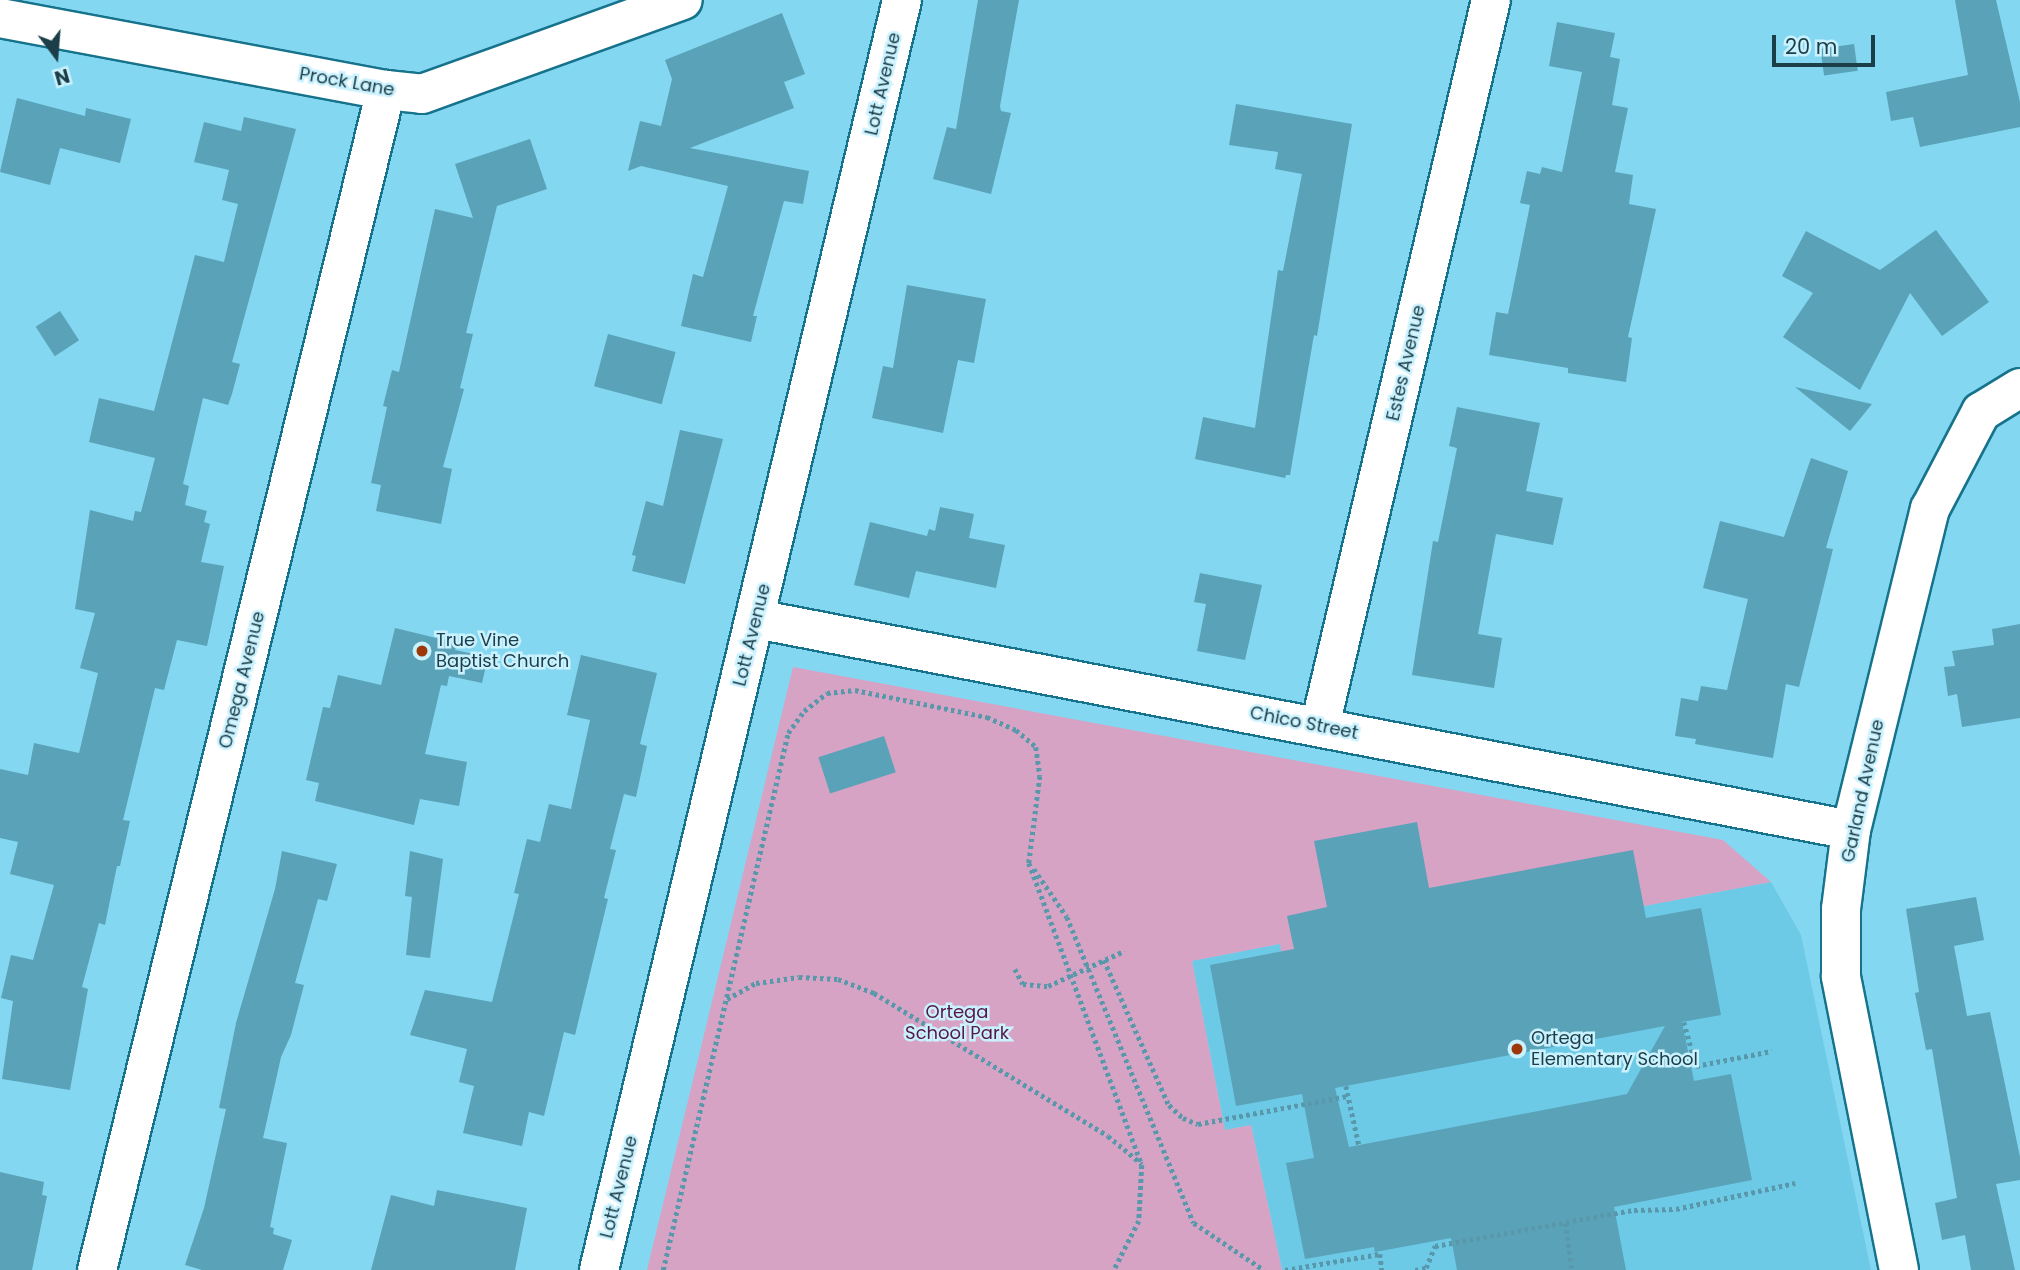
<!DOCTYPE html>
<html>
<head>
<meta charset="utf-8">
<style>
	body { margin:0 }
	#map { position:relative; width:2020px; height:1270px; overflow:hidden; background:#84d7f1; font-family:Poppins,sans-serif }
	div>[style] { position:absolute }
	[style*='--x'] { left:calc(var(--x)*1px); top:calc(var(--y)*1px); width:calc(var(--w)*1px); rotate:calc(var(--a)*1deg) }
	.built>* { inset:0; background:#6ccae7 }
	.green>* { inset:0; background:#d7a3c5 }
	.building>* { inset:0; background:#59a2b8; transform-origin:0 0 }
	.path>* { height:4.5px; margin-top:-2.25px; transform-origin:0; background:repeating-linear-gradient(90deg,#5998ab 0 3.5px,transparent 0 7px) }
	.roads { filter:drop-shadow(2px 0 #16738b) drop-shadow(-2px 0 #16738b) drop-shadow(0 2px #16738b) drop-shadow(0 -2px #16738b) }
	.minor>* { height:38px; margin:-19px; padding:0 19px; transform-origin:19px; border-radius:19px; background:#fff }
	.dots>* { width:19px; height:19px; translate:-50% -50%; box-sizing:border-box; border:4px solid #caf1fe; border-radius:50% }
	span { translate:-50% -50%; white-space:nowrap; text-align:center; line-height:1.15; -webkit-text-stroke:5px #caf1fe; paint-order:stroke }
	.street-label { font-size:18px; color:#1b3e48 }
	.poi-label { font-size:18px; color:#1b3e48 }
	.left { translate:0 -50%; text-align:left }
	.park-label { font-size:18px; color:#581847 }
	.north { position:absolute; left:21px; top:21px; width:70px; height:70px; -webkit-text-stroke:5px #caf1fe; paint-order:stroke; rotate:164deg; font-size:19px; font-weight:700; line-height:28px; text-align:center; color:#1b3e48 }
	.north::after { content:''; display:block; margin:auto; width:24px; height:32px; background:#1b3e48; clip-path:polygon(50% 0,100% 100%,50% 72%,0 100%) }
	.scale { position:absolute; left:1772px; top:35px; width:103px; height:32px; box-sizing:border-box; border:4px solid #1b3e48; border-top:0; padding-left:9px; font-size:21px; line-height:24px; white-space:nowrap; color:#1b3e48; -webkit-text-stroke:5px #caf1fe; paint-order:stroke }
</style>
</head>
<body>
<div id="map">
	<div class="built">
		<i style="clip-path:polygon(1771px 882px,1801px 935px,1871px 1270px,1282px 1270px,1251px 1125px,1225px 1130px,1192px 961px,1280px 944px,1285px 974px)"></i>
	</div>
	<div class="green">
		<i style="clip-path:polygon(793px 667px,1723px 840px,1771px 882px,1285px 974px,1280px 944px,1192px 961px,1225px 1130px,1251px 1125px,1282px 1270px,647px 1270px)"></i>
	</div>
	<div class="building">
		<i style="clip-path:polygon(978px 0,1019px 0,1000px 106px,1001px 111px,1011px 113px,991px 194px,933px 179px,947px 127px,956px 129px)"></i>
		<i style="clip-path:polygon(1955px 0,1996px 0,2020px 102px,2020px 127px,1920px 147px,1913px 117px,1891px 121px,1886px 92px,1968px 75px)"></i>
		<i style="clip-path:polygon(782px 13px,805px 74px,784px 82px,794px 108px,690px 148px,809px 171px,803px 204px,784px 201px,753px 316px,757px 316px,751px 342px,681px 326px,693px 274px,703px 277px,728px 186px,641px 166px,628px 171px,640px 121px,661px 126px,672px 79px,665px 60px)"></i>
		<i style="clip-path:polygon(1557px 22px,1615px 33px,1610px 57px,1620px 59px,1612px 105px,1628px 108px,1615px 172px,1633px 175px,1629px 204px,1656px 209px,1628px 337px,1632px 338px,1626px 382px,1568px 373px,1568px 368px,1489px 355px,1496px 312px,1508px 314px,1530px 205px,1520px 203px,1527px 171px,1540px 174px,1542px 167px,1562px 172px,1582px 72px,1549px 66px)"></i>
		<i style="left:1854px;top:44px;width:27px;height:34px;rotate:82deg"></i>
		<i style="clip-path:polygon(17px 98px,85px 116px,86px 108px,131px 119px,120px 163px,60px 148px,50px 185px,0 172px)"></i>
		<i style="clip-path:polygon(1236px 104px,1352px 124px,1317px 336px,1314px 335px,1290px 475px,1286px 475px,1285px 478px,1195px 459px,1203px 417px,1255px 428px,1278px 270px,1283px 271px,1302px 174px,1275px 169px,1278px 152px,1229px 145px)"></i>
		<i style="clip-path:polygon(244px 117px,296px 129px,232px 362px,240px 364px,232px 394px,228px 405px,203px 398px,183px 484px,189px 486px,185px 505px,207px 511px,204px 522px,210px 524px,201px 562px,224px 566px,207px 646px,177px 640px,164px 690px,155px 688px,123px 820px,130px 821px,120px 866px,117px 866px,105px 925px,99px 923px,82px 987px,88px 989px,70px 1090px,2px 1079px,13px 1001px,1px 998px,11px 955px,33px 960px,54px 885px,10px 874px,18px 842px,0 838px,0 769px,28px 775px,34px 743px,79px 753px,98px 673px,80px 668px,95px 613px,75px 609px,90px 510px,133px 521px,135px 511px,141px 512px,155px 458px,89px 442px,99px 398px,154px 411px,195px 255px,224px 262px,238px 204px,222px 200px,229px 170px,194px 162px,204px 122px,241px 131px)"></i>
		<i style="clip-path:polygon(530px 139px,547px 189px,497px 206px,466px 333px,473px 334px,460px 388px,464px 389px,443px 467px,452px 469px,441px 524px,376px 511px,381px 485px,371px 483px,387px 407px,383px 406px,392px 370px,399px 372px,435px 209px,473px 218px,455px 164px)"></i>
		<i style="clip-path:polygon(1936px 230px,1989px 302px,1942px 336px,1910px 293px,1860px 390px,1783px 337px,1813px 293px,1782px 276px,1806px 231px,1880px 270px)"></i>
		<i style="clip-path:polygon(907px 285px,986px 299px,974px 363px,958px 360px,943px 433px,872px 418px,883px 366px,893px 368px)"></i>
		<i style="left:60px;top:311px;width:35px;height:29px;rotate:57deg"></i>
		<i style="left:608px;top:334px;width:70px;height:54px;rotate:15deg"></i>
		<i style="clip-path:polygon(1795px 387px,1872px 404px,1850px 431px)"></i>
		<i style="clip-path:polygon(1457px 407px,1540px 423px,1526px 491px,1563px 498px,1553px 545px,1496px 534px,1478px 634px,1502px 638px,1494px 688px,1412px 675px,1433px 541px,1438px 542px,1457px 448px,1449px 446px)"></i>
		<i style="clip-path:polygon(680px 430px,723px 439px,685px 584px,632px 571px,636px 556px,632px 555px,646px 501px,663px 506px)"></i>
		<i style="clip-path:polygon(1811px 458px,1848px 471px,1826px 548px,1833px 549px,1799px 687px,1786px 684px,1773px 758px,1695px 744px,1696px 739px,1675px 736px,1681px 698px,1698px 701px,1701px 686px,1727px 690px,1748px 599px,1703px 588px,1720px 521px,1784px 537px)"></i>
		<i style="clip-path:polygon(940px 507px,974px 514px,969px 538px,1005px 545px,996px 588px,916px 571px,909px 598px,854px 585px,870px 522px,927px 536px,929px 529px,935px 531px)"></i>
		<i style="clip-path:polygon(1200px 573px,1262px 585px,1245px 660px,1197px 651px,1206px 604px,1194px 602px)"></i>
		<i style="clip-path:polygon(2020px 624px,2020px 718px,1962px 727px,1957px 694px,1948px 696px,1944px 667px,1955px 666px,1952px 651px,1994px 645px,1992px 629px)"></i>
		<i style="clip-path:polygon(395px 628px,457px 643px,455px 650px,488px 657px,482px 683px,449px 676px,447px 686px,441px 685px,425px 754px,467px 762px,459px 806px,420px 799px,414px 825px,315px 801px,319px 783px,306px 780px,323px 707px,330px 708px,338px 675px,381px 685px)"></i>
		<i style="clip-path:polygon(581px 655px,657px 673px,640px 744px,647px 746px,636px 797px,624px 794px,610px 849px,616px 850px,604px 898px,608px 899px,575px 1035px,564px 1032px,544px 1116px,529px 1112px,522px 1146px,463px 1133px,474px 1086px,459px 1082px,467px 1049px,410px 1035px,425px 990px,492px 1002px,519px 894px,514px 893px,527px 839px,540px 842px,549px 804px,571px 809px,590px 720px,567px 715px)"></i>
		<i style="left:884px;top:736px;width:38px;height:69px;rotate:72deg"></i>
		<i style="clip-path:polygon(evenodd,1417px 822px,1429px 888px,1633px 850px,1646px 918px,1701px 908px,1721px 1015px,1682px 1022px,1694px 1081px,1731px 1074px,1752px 1180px,1614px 1207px,1626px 1270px,1457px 1270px,1451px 1238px,1375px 1252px,1374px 1247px,1305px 1259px,1286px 1163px,1314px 1158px,1302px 1094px,1236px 1106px,1210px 965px,1294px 949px,1287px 916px,1327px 907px,1314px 841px,1417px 822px,1665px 1026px,1627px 1094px,1349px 1147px,1335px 1088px,1665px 1026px)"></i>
		<i style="clip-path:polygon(282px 851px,337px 864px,327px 901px,318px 899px,295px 983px,304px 985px,291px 1035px,281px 1057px,263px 1138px,287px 1143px,270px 1227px,274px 1228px,273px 1234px,292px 1240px,283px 1270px,202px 1270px,185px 1265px,204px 1208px,226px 1109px,219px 1108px,236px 1023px,275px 889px)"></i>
		<i style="clip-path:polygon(410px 851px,443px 859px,430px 958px,406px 955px,412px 897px,405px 896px)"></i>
		<i style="clip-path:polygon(1976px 897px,1984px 940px,1954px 946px,1967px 1016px,1990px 1012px,2020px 1157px,2020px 1180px,1996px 1184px,2015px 1270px,1971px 1270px,1965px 1235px,1942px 1240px,1935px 1203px,1957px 1198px,1932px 1049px,1926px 1050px,1915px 993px,1919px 992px,1906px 909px)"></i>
		<i style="clip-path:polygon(0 1172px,44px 1182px,42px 1195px,47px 1196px,32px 1270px,0 1270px)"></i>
		<i style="clip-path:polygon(437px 1190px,527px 1208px,515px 1270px,371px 1270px,391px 1195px,434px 1206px)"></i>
	</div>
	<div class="path">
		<i style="--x:1034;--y:869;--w:58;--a:55.5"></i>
		<i style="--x:1067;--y:917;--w:331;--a:67.5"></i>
		<i style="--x:1194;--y:1223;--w:84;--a:33.9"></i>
		<i style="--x:1104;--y:960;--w:159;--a:65.9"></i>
		<i style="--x:1169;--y:1105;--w:19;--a:43"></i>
		<i style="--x:1183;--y:1118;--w:16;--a:22"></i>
		<i style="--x:1198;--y:1124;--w:153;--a:-10.6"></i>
		<i style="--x:1015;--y:969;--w:17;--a:62"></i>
		<i style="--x:1023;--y:984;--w:25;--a:5"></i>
		<i style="--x:1048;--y:986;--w:84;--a:-24.7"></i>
		<i style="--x:727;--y:999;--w:33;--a:-29"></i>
		<i style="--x:756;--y:983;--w:43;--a:-7.9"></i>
		<i style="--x:799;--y:977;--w:39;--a:3"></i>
		<i style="--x:838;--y:979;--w:39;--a:21"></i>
		<i style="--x:874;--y:993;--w:274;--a:31.4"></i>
		<i style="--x:1108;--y:1136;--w:44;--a:39.5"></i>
		<i style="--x:1684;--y:1022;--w:46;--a:74.7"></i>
		<i style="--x:1696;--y:1066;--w:77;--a:-11.2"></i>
		<i style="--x:1346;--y:1086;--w:60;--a:77.6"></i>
		<i style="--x:1566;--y:1223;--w:47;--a:82.7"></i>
		<i style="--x:663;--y:1270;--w:551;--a:-76.9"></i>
		<i style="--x:788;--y:733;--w:27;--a:-54"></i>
		<i style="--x:804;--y:711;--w:29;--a:-38"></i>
		<i style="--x:827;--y:693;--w:28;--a:-6"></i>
		<i style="--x:855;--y:690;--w:135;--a:11.6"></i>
		<i style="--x:987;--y:717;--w:32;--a:24"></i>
		<i style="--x:1016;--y:730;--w:26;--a:40"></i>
		<i style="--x:1036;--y:747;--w:29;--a:82"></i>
		<i style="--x:1040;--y:776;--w:88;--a:97.2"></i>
		<i style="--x:1029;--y:863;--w:322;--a:69.5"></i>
		<i style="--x:1142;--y:1165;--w:56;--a:93.1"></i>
		<i style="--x:1139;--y:1221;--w:55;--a:117"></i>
		<i style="--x:1285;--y:1270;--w:96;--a:-9.6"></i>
		<i style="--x:1380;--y:1254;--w:16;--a:83"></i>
		<i style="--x:1415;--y:1270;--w:11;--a:-10"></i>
		<i style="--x:1426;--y:1268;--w:24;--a:-68"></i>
		<i style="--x:1435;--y:1246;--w:202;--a:-10.3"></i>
		<i style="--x:1634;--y:1210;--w:42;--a:-1.4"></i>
		<i style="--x:1676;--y:1209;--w:122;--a:-12.3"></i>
	</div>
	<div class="roads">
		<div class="minor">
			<i style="--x:0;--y:18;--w:393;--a:10.6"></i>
			<i style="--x:386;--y:90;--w:36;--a:6"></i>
			<i style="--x:422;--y:94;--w:277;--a:-19.8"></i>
			<i style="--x:756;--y:619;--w:1115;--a:10.91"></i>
			<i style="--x:1320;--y:726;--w:746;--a:-76.75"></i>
			<i style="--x:97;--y:1270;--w:1215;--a:-76.24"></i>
			<i style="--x:599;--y:1270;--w:1306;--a:-76.58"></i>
			<i style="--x:1899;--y:1270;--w:300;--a:-101.2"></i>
			<i style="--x:1841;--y:976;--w:67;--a:-90"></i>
			<i style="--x:1841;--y:909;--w:80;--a:-82.8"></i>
			<i style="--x:1851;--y:830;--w:331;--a:-76.2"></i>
			<i style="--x:1930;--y:509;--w:110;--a:-62.3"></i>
			<i style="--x:1981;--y:412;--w:46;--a:-31.6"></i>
		</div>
	</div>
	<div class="dots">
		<i style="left:422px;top:651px;background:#9d380b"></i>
		<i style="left:1517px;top:1049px;background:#9d380b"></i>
	</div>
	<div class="street-label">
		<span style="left:347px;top:82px;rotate:10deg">Prock Lane</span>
		<span style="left:883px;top:84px;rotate:-77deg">Lott Avenue</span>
		<span style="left:1406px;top:363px;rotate:-77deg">Estes Avenue</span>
		<span style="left:752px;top:635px;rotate:-76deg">Lott Avenue</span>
		<span style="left:242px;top:680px;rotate:-76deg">Omega Avenue</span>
		<span style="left:1304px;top:723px;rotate:11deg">Chico Street</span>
		<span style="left:1863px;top:791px;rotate:-78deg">Garland Avenue</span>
		<span style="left:619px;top:1187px;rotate:-76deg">Lott Avenue</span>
	</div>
	<div class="poi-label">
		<span class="left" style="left:436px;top:651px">True Vine<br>Baptist Church</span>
		<span class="left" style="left:1531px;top:1049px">Ortega<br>Elementary School</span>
	</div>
	<div class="park-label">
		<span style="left:957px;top:1023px">Ortega<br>School Park</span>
	</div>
	<div class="north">N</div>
	<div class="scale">20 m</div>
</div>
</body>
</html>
